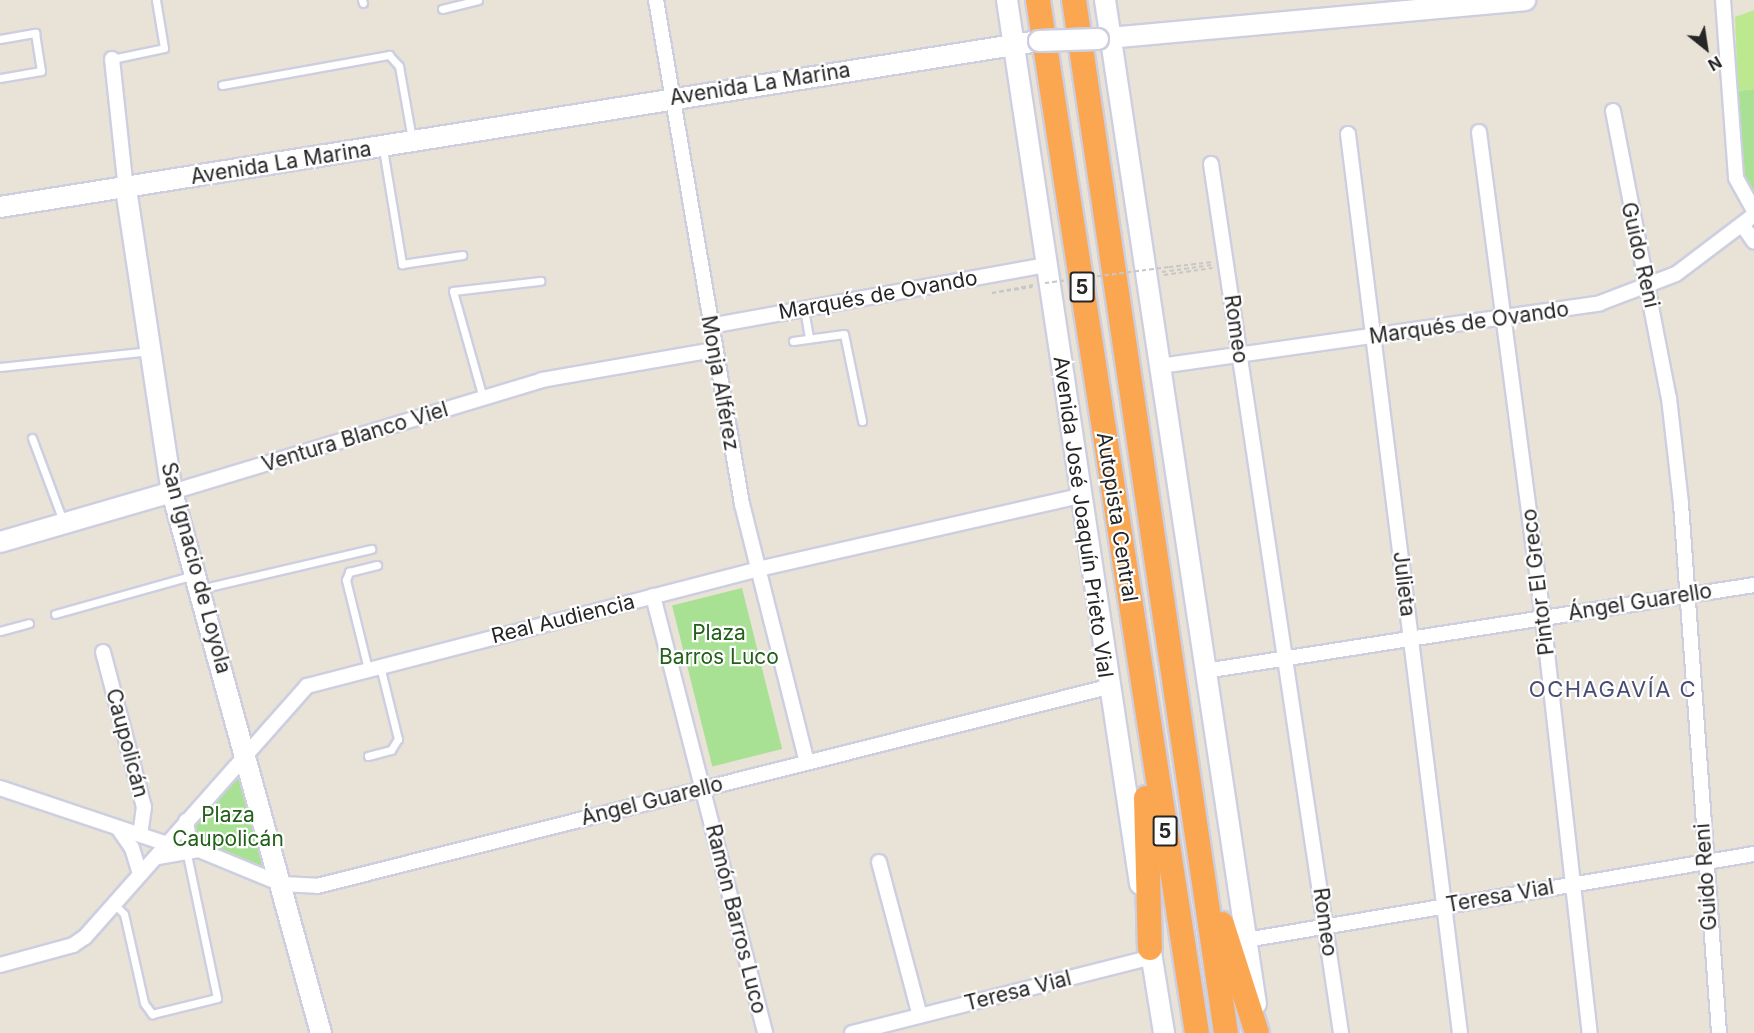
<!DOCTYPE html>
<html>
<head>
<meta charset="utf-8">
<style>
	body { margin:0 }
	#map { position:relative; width:1754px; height:1033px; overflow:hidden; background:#e9e3d7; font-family:Inter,sans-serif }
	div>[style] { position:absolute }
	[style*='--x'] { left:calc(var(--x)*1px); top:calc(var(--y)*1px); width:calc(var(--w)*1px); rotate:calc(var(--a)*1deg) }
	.green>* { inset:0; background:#a8e094; transform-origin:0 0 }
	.pitch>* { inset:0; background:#bce88f }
	.path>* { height:2px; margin-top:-1px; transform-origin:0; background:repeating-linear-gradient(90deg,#c7c7c7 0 4.5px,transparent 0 7.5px) }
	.roads { filter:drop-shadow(2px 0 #cdcfe0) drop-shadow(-2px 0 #cdcfe0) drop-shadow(0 2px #cdcfe0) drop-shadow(0 -2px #cdcfe0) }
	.lane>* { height:7px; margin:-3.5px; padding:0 3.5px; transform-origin:3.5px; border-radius:3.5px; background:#fff }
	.street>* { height:14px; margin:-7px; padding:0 7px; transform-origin:7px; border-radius:7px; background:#fff }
	.secondary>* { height:20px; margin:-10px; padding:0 10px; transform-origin:10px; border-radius:10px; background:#fff }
	.highway>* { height:24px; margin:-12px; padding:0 12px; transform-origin:12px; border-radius:12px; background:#fba751 }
	.path-bridge>* { height:2px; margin-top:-1px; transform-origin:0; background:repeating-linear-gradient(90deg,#c7c7c7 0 4.5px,transparent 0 7.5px) }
	.bridges { filter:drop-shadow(2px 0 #cdcfe0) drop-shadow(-2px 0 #cdcfe0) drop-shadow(0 2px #cdcfe0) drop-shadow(0 -2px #cdcfe0) }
	.secondary-bridge>* { height:20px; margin:-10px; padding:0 10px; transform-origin:10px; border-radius:10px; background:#fff }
	span { translate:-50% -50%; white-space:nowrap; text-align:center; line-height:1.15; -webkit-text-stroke:4.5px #fff; paint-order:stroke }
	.shield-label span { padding:2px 4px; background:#fff; border:2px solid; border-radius:4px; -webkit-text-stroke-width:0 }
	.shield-label { font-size:20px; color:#262626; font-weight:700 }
	.street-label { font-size:21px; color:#262626 }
	.park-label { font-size:21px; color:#23601a }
	.neighbourhood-label { font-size:22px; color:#484d75; letter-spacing:1.5px }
	.north { position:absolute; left:1676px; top:18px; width:60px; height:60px; -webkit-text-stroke:4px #fff; paint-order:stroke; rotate:150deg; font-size:16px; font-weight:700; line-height:24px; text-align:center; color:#262626 }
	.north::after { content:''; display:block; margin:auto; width:21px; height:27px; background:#262626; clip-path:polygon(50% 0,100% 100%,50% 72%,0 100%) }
</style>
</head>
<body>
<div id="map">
	<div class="green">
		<i style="clip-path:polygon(1754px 89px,1754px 197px,1744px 181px,1738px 91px)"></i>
		<i style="left:742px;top:588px;width:166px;height:72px;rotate:76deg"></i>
		<i style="clip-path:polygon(238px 774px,265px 867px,198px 842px,192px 830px)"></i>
	</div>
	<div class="pitch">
		<i style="clip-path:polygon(1754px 10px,1754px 89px,1738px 91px,1735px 17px)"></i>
	</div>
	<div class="path">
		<i style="--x:1169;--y:267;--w:44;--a:-6.5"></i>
		<i style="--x:1162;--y:272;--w:50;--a:-8"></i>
		<i style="--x:1164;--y:275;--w:49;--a:-8.3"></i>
		<i style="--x:1033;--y:285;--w:42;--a:169"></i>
		<i style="--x:992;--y:293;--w:41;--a:-8.3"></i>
	</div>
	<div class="roads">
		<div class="lane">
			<i style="--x:362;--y:0;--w:3;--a:72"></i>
			<i style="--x:442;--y:9;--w:37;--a:-14"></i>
			<i style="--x:0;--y:39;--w:36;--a:-10"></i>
			<i style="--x:35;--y:33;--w:38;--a:81"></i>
			<i style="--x:41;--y:71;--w:42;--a:170.3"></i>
			<i style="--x:112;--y:59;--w:53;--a:-11.9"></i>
			<i style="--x:164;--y:48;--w:49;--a:-99.5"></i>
			<i style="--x:222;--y:85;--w:170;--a:-10.2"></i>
			<i style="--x:389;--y:55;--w:15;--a:48"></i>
			<i style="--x:399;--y:66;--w:74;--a:79.9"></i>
			<i style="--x:383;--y:149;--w:117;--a:80.6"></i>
			<i style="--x:402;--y:264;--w:61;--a:-8.5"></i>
			<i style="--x:804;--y:309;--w:28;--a:80"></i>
			<i style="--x:793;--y:341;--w:51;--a:-7.8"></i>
			<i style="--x:844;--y:334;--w:89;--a:78.3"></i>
			<i style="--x:0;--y:367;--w:150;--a:-6.1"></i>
			<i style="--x:483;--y:398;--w:111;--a:-105.7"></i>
			<i style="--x:453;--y:291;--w:88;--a:-6.6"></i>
			<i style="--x:32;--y:438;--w:89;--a:69.5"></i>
			<i style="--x:200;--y:589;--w:176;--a:-13.2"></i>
			<i style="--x:55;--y:614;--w:144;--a:-15.7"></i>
			<i style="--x:0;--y:631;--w:30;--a:-15"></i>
			<i style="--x:368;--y:669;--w:92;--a:-103.9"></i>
			<i style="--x:346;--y:580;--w:9;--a:-69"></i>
			<i style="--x:349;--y:572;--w:29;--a:-14"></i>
			<i style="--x:368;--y:756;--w:24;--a:-15"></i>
			<i style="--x:391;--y:750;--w:13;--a:-58"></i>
			<i style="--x:398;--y:739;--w:75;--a:-103.9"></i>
			<i style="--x:114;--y:904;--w:14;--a:45"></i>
			<i style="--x:124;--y:914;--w:91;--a:77.3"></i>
			<i style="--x:144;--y:1003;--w:14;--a:54"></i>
			<i style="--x:152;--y:1014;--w:67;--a:-13.8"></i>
			<i style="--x:217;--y:998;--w:151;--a:-101.8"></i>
		</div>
		<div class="street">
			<i style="--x:656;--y:0;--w:511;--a:80.32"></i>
			<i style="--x:742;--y:504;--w:266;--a:75.9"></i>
			<i style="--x:1723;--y:0;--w:178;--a:85.8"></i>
			<i style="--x:1736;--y:178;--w:38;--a:61"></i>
			<i style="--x:112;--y:59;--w:131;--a:83.9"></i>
			<i style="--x:1613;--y:111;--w:292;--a:79"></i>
			<i style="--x:1669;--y:398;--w:107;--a:83.5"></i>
			<i style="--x:1681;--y:504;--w:530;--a:85.89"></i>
			<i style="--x:1479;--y:132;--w:489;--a:82.5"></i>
			<i style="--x:1543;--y:617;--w:419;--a:83.6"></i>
			<i style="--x:1348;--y:134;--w:906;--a:82.9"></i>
			<i style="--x:1211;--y:164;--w:879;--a:81.49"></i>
			<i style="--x:1743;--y:226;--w:19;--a:55"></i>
			<i style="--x:710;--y:326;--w:341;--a:-10.3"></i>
			<i style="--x:1160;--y:366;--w:444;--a:-8.1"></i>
			<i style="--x:1600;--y:303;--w:81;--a:-20.9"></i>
			<i style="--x:1676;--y:274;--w:98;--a:-37.1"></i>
			<i style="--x:172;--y:492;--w:387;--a:-16.8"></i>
			<i style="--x:542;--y:380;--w:175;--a:-9.9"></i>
			<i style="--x:653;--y:596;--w:451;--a:75.6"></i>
			<i style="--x:103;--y:652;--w:160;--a:75.2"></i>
			<i style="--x:144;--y:807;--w:28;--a:98"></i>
			<i style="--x:1205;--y:671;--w:556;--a:-8.9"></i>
			<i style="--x:0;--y:788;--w:176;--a:18.5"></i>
			<i style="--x:186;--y:821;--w:19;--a:81"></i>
			<i style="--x:189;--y:840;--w:14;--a:45"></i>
			<i style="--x:199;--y:850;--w:90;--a:22.3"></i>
			<i style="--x:282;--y:884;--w:35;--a:3"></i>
			<i style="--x:317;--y:886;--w:816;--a:-14.12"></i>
			<i style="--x:118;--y:828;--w:24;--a:55"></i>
			<i style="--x:132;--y:848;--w:27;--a:73"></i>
			<i style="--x:158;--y:857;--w:42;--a:-9.7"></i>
			<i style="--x:879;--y:862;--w:159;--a:75.1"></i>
			<i style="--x:1246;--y:940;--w:515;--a:-9.61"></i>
			<i style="--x:0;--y:965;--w:76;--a:-15.3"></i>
			<i style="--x:73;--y:945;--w:14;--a:-34"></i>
			<i style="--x:85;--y:937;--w:335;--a:-48.5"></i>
			<i style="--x:307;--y:686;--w:466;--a:-14.5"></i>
			<i style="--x:758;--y:569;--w:329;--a:-12.8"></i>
			<i style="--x:852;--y:1033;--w:309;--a:-14.2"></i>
		</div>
		<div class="secondary">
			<i style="--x:1007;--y:0;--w:894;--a:81.44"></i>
			<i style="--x:1105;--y:0;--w:1015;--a:81.45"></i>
			<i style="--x:1098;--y:39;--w:429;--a:-5.2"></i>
			<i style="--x:126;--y:189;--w:306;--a:81.4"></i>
			<i style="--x:172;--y:492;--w:561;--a:74.6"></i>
			<i style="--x:0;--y:207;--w:1052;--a:-9.08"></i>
			<i style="--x:0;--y:542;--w:179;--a:-16.2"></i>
			<i style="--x:1148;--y:934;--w:100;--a:80.8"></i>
		</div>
		<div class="highway">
			<i style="--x:1038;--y:0;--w:1045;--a:81.25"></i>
			<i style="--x:1074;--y:0;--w:1044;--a:81.63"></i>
			<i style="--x:1146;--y:798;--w:150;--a:88.5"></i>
			<i style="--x:1222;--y:924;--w:114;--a:72.2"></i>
		</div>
	</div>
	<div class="path-bridge">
		<i style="--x:1045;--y:283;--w:125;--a:-7.4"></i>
	</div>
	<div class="bridges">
		<div class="secondary-bridge">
			<i style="--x:1039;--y:41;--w:59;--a:-1.9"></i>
		</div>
	</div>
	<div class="shield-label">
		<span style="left:1082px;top:287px">5</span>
		<span style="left:1165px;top:831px">5</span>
	</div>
	<div class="street-label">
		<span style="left:760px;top:84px;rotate:-9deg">Avenida La Marina</span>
		<span style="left:281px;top:163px;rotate:-9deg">Avenida La Marina</span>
		<span style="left:1640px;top:255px;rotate:77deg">Guido Reni</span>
		<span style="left:878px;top:295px;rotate:-10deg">Marqués de Ovando</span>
		<span style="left:1469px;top:323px;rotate:-8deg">Marqués de Ovando</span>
		<span style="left:1236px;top:329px;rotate:82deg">Romeo</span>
		<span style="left:720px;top:383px;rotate:80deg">Monja Alférez</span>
		<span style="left:355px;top:437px;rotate:-17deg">Ventura Blanco Viel</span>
		<span style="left:1083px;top:517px;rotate:82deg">Avenida José Joaquín Prieto Vial</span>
		<span style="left:1117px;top:517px;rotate:81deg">Autopista Central</span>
		<span style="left:196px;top:568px;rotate:75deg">San Ignacio de Loyola</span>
		<span style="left:1538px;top:582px;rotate:-97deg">Pintor El Greco</span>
		<span style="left:1404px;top:584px;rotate:83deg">Julieta</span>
		<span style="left:1640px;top:602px;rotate:-9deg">Ángel Guarello</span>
		<span style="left:563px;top:619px;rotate:-14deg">Real Audiencia</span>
		<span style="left:127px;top:743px;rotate:75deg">Caupolicán</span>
		<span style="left:652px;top:801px;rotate:-14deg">Ángel Guarello</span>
		<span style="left:1706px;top:877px;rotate:-94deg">Guido Reni</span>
		<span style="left:1500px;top:896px;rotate:-10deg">Teresa Vial</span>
		<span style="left:736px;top:919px;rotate:76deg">Ramón Barros Luco</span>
		<span style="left:1325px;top:922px;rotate:82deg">Romeo</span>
		<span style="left:1018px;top:991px;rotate:-14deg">Teresa Vial</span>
	</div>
	<div class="park-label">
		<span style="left:719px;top:645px">Plaza<br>Barros Luco</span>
		<span style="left:228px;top:827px">Plaza<br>Caupolicán</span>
	</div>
	<div class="neighbourhood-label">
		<span style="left:1613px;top:690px">OCHAGAVÍA C</span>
	</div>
	<div class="north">N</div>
</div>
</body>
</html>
